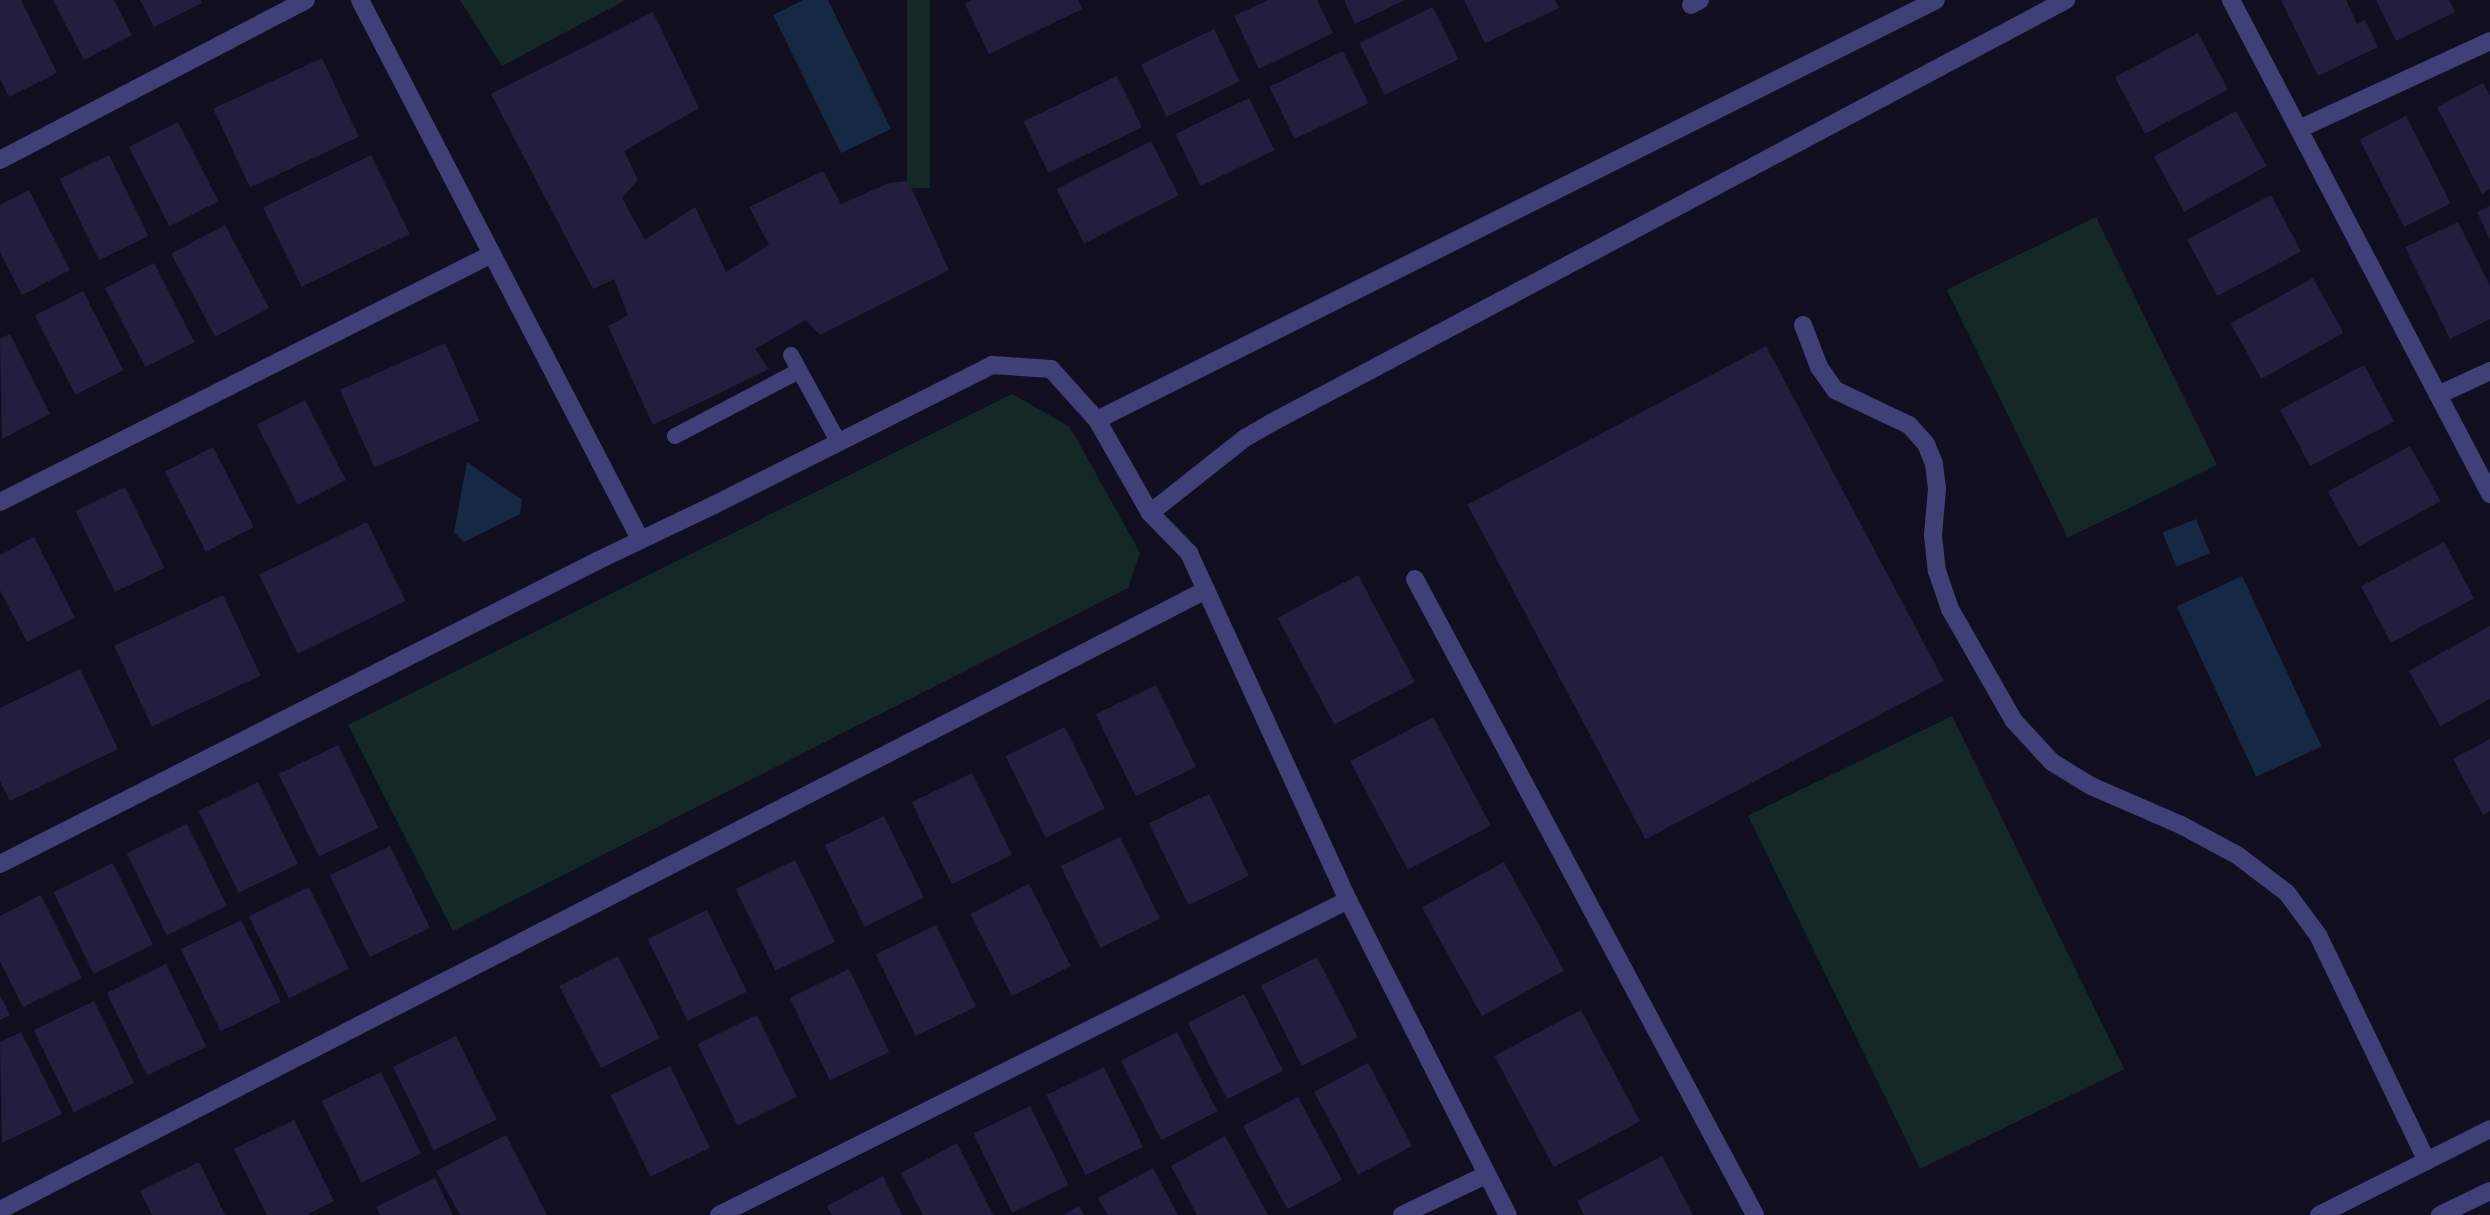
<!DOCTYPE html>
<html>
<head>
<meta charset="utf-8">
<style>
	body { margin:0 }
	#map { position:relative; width:2490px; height:1215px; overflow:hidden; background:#110f1f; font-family:"Alegreya Sans",sans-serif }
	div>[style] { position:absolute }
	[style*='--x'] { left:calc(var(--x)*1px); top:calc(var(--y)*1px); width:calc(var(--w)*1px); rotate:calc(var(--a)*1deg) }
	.green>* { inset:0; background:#132827; transform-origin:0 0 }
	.water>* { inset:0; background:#152944; transform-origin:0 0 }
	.building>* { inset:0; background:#221e3e; transform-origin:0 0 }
	.lane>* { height:16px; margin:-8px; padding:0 8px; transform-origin:8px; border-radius:8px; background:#404079 }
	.street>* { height:18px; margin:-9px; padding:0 9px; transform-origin:9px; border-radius:9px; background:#404079 }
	span { translate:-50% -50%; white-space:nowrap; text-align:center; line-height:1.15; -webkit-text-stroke:7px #110f1f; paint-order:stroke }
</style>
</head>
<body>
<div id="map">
	<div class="green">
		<i style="clip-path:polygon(460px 0,626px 0,502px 66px)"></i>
		<i style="left:907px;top:0;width:23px;height:188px"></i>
		<i style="left:2096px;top:217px;width:276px;height:166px;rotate:64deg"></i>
		<i style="clip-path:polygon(1012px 394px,1070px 427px,1140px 553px,1128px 588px,453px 931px,348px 725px)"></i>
		<i style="left:1952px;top:716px;width:393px;height:227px;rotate:64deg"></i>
	</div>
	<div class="water">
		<i style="clip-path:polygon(803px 0,828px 0,891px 129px,841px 153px,773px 15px)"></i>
		<i style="clip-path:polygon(467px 462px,522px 500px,520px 514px,464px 542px,454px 532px)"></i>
		<i style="left:2196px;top:519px;width:37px;height:36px;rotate:68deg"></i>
		<i style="left:2242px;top:576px;width:188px;height:72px;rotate:65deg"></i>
	</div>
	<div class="building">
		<i style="clip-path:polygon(0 0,21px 0,57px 73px,9px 97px,0 79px)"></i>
		<i style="clip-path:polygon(53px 0,114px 0,132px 35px,84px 60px)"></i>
		<i style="clip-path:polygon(140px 0,201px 0,202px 3px,154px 27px)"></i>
		<i style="clip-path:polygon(972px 0,1078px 0,1082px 9px,989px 54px,965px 4px)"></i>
		<i style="clip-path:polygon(1268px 0,1317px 0,1333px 33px,1259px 69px,1234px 16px)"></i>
		<i style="clip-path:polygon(1344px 0,1405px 0,1355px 24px)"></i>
		<i style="clip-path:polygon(1464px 0,1555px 0,1559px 8px,1485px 43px)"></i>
		<i style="clip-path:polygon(2281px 0,2346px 0,2357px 24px,2365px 20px,2378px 47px,2318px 76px)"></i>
		<i style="clip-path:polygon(2376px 0,2449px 0,2455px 12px,2396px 41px)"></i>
		<i style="left:1433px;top:7px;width:58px;height:82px;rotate:64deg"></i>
		<i style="clip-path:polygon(653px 12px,699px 108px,624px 151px,638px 180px,622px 198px,645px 240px,695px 207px,726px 272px,769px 245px,749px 207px,823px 171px,841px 204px,889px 183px,908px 181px,949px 270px,820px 335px,806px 320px,755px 349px,769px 369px,653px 425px,608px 326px,628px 315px,614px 279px,593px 289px,491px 94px)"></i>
		<i style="left:1214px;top:29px;width:58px;height:81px;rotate:64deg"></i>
		<i style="left:2198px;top:33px;width:64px;height:94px;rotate:62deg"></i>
		<i style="left:1343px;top:51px;width:58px;height:82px;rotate:64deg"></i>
		<i style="left:322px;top:58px;width:87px;height:120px;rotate:65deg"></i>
		<i style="left:1117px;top:76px;width:57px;height:104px;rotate:64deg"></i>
		<i style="clip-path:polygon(2483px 83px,2490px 96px,2490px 189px,2482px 194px,2437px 107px)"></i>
		<i style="left:1249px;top:98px;width:58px;height:82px;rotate:64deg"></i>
		<i style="left:2236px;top:111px;width:63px;height:94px;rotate:61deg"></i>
		<i style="left:2406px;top:116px;width:98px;height:52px;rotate:63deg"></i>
		<i style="left:178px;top:122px;width:89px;height:55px;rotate:63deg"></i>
		<i style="left:1151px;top:141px;width:61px;height:106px;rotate:63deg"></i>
		<i style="left:109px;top:155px;width:90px;height:55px;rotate:64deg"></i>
		<i style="left:371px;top:155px;width:88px;height:120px;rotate:64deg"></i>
		<i style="clip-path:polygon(29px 190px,70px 270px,22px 295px,0 252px,0 205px)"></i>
		<i style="left:2271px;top:195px;width:64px;height:95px;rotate:62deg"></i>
		<i style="clip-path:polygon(2490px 206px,2490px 240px,2477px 212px)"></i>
		<i style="clip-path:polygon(2458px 222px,2490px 286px,2490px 319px,2450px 339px,2405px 247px)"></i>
		<i style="left:225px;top:225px;width:94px;height:61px;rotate:62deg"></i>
		<i style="left:154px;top:263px;width:89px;height:55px;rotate:63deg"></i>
		<i style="left:2313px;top:278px;width:63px;height:94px;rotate:61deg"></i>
		<i style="left:83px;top:291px;width:89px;height:54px;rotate:63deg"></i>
		<i style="clip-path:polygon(10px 334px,50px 414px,2px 439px,0 339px)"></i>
		<i style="left:445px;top:343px;width:85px;height:115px;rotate:66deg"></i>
		<i style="left:1766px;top:346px;width:379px;height:338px;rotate:62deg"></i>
		<i style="left:2364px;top:365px;width:64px;height:95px;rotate:62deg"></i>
		<i style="left:305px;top:400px;width:90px;height:54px;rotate:63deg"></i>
		<i style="left:2410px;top:446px;width:63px;height:94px;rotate:61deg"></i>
		<i style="left:213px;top:447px;width:90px;height:54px;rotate:63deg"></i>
		<i style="left:125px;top:487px;width:90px;height:55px;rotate:64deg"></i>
		<i style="left:367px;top:522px;width:88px;height:120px;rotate:64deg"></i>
		<i style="clip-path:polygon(34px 537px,75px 618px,27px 642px,0 590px,0 555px)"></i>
		<i style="left:2444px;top:542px;width:64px;height:94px;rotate:62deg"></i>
		<i style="left:1358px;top:575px;width:121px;height:91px;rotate:62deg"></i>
		<i style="left:223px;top:595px;width:89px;height:120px;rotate:65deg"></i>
		<i style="clip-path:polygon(2490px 626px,2490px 699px,2440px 726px,2409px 671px)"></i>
		<i style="clip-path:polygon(80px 669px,118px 749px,10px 801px,0 781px,0 708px)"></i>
		<i style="left:1156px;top:685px;width:91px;height:67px;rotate:64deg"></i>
		<i style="left:1433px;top:717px;width:123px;height:94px;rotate:62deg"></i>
		<i style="left:1065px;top:727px;width:91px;height:66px;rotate:64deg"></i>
		<i style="clip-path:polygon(2490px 739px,2490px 811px,2483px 815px,2453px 759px)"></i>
		<i style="left:338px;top:745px;width:92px;height:66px;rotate:64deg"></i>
		<i style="left:972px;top:773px;width:91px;height:67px;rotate:64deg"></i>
		<i style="left:258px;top:782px;width:91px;height:66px;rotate:64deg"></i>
		<i style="left:1209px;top:794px;width:91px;height:67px;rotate:64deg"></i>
		<i style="left:884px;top:816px;width:91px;height:66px;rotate:64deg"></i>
		<i style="left:187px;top:824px;width:91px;height:67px;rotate:64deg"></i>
		<i style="left:1120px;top:837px;width:91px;height:66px;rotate:64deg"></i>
		<i style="left:390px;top:846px;width:91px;height:67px;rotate:64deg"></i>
		<i style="left:795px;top:860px;width:91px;height:66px;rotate:64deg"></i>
		<i style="left:1504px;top:862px;width:124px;height:94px;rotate:61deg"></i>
		<i style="left:113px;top:863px;width:91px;height:66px;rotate:64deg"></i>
		<i style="left:1029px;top:884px;width:92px;height:66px;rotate:63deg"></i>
		<i style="left:309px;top:887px;width:91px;height:67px;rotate:64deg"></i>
		<i style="clip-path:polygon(41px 895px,82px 978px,23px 1007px,0 961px,0 916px)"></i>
		<i style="left:707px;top:910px;width:91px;height:66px;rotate:64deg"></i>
		<i style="left:241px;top:920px;width:91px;height:67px;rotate:64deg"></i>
		<i style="left:936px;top:925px;width:91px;height:67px;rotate:64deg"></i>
		<i style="left:618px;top:956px;width:92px;height:66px;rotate:63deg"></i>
		<i style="left:1317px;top:957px;width:90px;height:63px;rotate:63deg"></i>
		<i style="left:166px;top:964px;width:92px;height:66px;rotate:64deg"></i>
		<i style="left:849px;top:969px;width:92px;height:66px;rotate:64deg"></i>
		<i style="left:1244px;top:994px;width:86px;height:63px;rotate:63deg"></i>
		<i style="clip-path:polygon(0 995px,10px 1015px,0 1020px)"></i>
		<i style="left:94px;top:1001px;width:91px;height:67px;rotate:64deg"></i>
		<i style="left:1581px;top:1010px;width:126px;height:98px;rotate:62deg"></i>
		<i style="left:757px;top:1015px;width:91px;height:66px;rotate:64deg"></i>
		<i style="clip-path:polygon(21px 1032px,62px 1114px,2px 1143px,0 1042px)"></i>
		<i style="left:1177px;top:1032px;width:89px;height:63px;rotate:63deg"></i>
		<i style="left:456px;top:1036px;width:93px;height:70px;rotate:64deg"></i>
		<i style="left:1368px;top:1063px;width:94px;height:61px;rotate:62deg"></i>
		<i style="left:670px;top:1066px;width:91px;height:66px;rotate:64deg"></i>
		<i style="left:1104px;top:1067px;width:89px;height:64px;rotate:64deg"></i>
		<i style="left:381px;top:1072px;width:91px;height:66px;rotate:64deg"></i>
		<i style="left:1298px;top:1097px;width:94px;height:62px;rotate:62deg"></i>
		<i style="left:1030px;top:1106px;width:88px;height:63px;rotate:64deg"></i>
		<i style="clip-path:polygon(294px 1120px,334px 1201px,306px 1215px,267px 1215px,234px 1149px)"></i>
		<i style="clip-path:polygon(506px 1135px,547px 1215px,460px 1215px,436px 1171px)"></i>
		<i style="clip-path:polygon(1225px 1136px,1268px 1215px,1197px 1215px,1171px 1166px)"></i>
		<i style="clip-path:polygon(957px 1143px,993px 1215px,923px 1215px,901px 1173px)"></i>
		<i style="clip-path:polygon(1662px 1156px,1693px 1215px,1584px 1215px,1577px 1201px)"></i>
		<i style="clip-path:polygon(199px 1162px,225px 1215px,152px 1215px,140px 1191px)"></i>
		<i style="clip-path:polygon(1153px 1168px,1178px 1215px,1108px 1215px,1098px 1198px)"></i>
		<i style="clip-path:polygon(883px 1176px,902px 1215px,832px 1215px,827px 1206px)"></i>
		<i style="clip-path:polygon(435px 1178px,453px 1215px,380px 1215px,376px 1207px)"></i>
		<i style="clip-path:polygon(1079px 1206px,1084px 1215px,1063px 1215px)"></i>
	</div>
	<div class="lane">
		<i style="--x:791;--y:355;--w:100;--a:61.4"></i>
		<i style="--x:675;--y:436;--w:140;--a:-27.7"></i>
	</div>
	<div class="street">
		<i style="--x:360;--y:0;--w:607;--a:62.55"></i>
		<i style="--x:2231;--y:0;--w:558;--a:62.33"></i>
		<i style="--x:1691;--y:5;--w:10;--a:-29"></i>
		<i style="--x:2299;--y:129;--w:210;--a:-24.7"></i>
		<i style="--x:0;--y:160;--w:345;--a:-27.6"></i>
		<i style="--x:1803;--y:325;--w:45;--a:69.1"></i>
		<i style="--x:1819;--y:367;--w:28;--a:55"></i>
		<i style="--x:1835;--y:390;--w:82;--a:25.3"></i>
		<i style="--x:1909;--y:425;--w:25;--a:48"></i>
		<i style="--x:1926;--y:444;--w:22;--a:68"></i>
		<i style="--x:1934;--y:464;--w:25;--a:83"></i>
		<i style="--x:1937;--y:489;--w:46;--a:95"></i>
		<i style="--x:1933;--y:535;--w:36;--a:84"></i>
		<i style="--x:1937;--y:571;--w:40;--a:71.1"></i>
		<i style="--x:1950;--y:609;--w:129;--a:60.3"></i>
		<i style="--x:2014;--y:721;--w:56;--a:47.2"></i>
		<i style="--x:2052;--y:762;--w:46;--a:31.6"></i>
		<i style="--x:2091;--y:786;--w:98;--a:23.4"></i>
		<i style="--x:2181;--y:825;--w:64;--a:28.2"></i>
		<i style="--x:2237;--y:855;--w:63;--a:37.2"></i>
		<i style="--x:2287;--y:893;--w:52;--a:53.6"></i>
		<i style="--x:2318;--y:935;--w:251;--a:64.3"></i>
		<i style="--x:2438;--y:395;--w:57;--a:-24.8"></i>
		<i style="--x:1097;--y:420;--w:938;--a:-26.59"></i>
		<i style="--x:0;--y:502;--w:551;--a:-26.75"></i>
		<i style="--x:1150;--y:513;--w:121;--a:-38.3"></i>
		<i style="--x:1245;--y:438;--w:30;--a:-30"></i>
		<i style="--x:1271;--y:423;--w:901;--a:-28.02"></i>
		<i style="--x:1415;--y:579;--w:721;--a:61.87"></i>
		<i style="--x:0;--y:864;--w:669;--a:-26.91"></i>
		<i style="--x:597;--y:561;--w:130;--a:-25.6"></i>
		<i style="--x:714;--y:505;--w:311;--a:-26.7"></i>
		<i style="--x:992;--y:365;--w:59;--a:3.9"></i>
		<i style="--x:1051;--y:369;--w:69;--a:48"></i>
		<i style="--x:1097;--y:420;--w:107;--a:60.3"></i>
		<i style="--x:1150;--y:513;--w:56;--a:45.7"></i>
		<i style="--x:1189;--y:553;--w:382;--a:65.4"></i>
		<i style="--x:1348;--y:900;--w:353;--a:63.1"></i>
		<i style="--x:0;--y:1210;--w:1356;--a:-27.21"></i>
		<i style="--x:719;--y:1215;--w:703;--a:-26.6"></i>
		<i style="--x:1402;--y:1215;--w:93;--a:-25.5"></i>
		<i style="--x:2319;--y:1215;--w:191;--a:-26.7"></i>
		<i style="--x:2440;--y:1215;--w:55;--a:-25.6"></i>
	</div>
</div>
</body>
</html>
